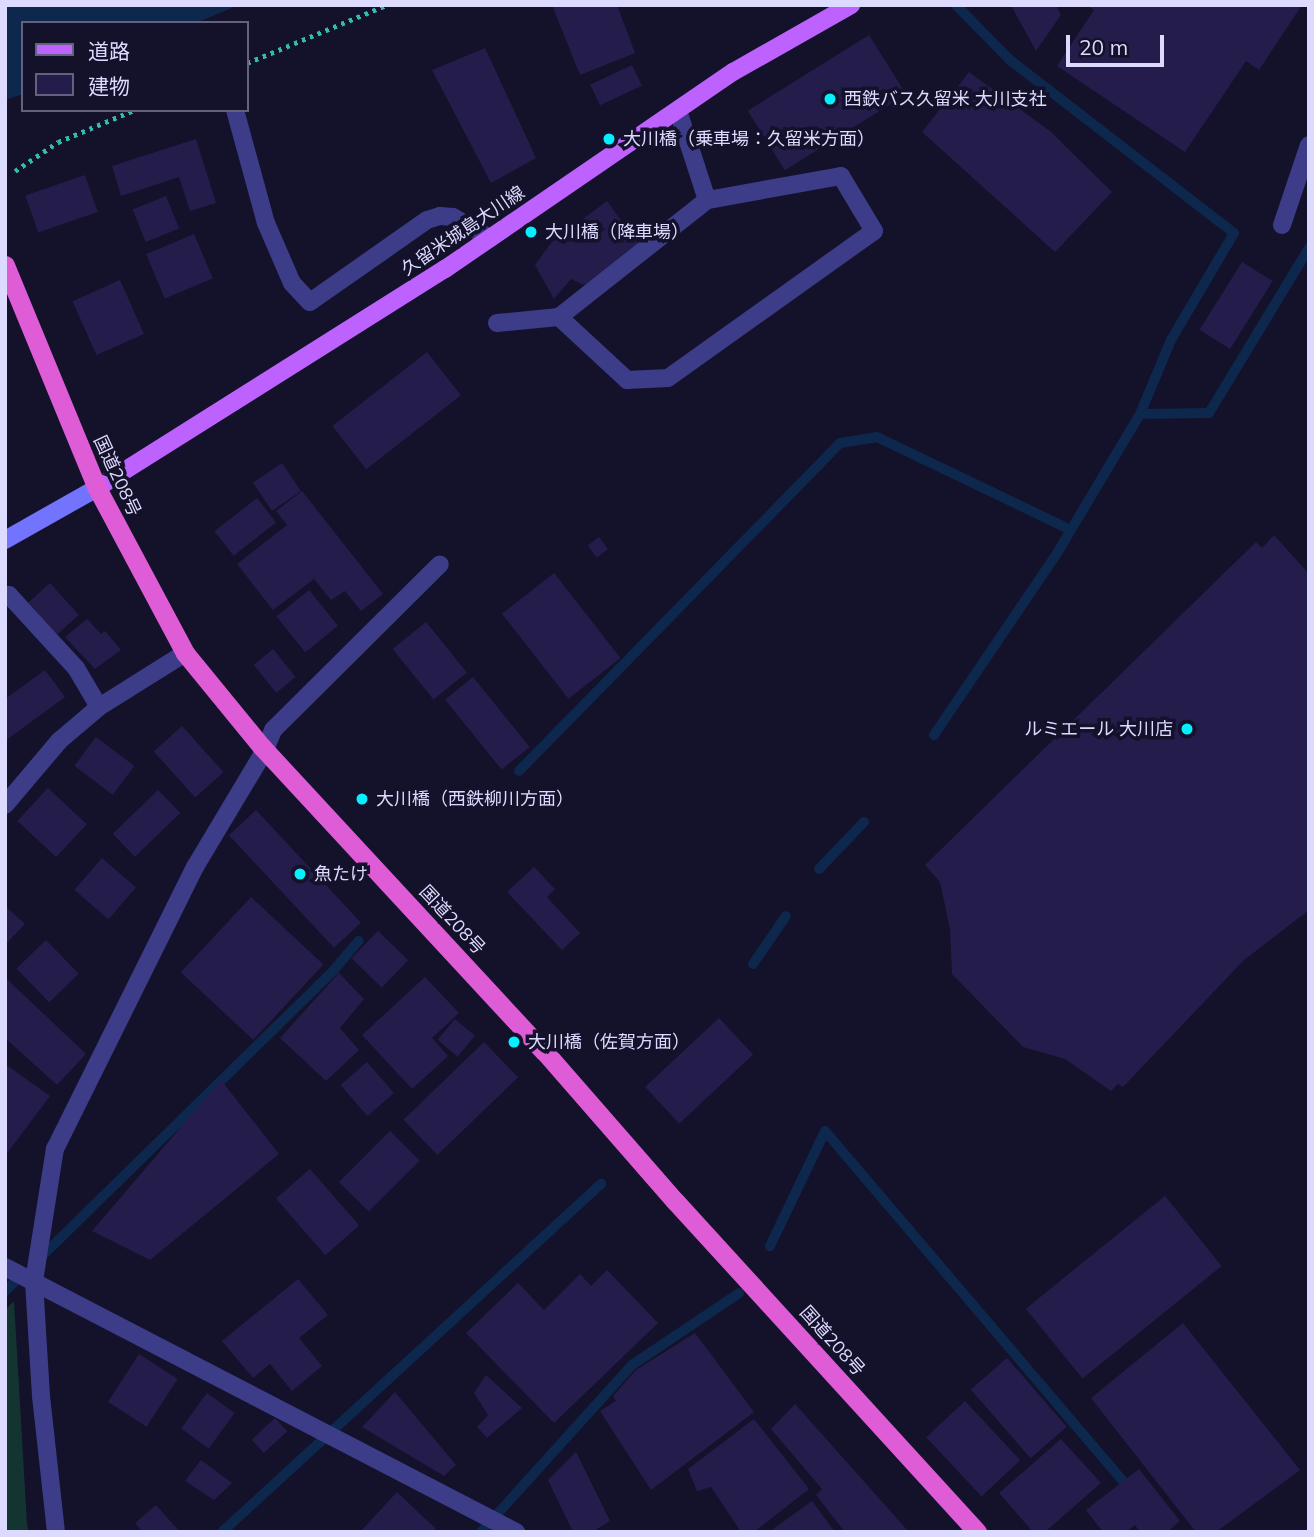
<!DOCTYPE html>
<html>
<head>
<meta charset="utf-8">
<style>
	body { margin:0 }
	#map { position:relative; width:1314px; height:1537px; overflow:hidden; background:#14112a; font-family:Mulish,"Noto Sans JP",sans-serif }
	div>[style] { position:absolute }
	[style*='--x'] { left:calc(var(--x)*1px); top:calc(var(--y)*1px); width:calc(var(--w)*1px); rotate:calc(var(--a)*1deg) }
	.green>* { inset:0; background:#143432 }
	.water>* { inset:0; background:#0d274d }
	.stream>* { height:10px; margin:-5px; padding:0 5px; transform-origin:5px; border-radius:5px; background:#0d274d }
	.building>* { inset:0; background:#241d4b; transform-origin:0 0 }
	.path>* { height:4.5px; margin-top:-2.25px; transform-origin:0; background:repeating-linear-gradient(90deg,#31bcae 0 3.5px,transparent 0 8.5px) }
	.service>* { height:18px; margin:-9px; padding:0 9px; transform-origin:9px; border-radius:9px; background:#3c3c89 }
	.minor>* { height:18px; margin:-9px; padding:0 9px; transform-origin:9px; border-radius:9px; background:#3c3c89 }
	.secondary>* { height:18px; margin:-9px; padding:0 9px; transform-origin:9px; border-radius:9px; background:#7274fe }
	.primary>* { height:18px; margin:-9px; padding:0 9px; transform-origin:9px; border-radius:9px; background:#bd62fe }
	.trunk>* { height:19px; margin:-9.5px; padding:0 9.5px; transform-origin:9.5px; border-radius:9.5px; background:#de5cd6 }
	.dots>* { width:19px; height:19px; translate:-50% -50%; box-sizing:border-box; border:4px solid #14112a; border-radius:50% }
	span { translate:-50% -50%; white-space:nowrap; text-align:center; line-height:1.15; -webkit-text-stroke:7px #14112a; paint-order:stroke }
	.poi-label { font-size:18px; color:#dddaff }
	.left { translate:0 -50%; text-align:left }
	.right { translate:-100% -50%; text-align:right }
	.street-label { font-size:18px; color:#dddaff }
	.frame { position:absolute; inset:0; border:7px solid #dddaff; pointer-events:none }
	.legend { position:absolute; left:21px; top:21px; width:228px; height:91px; box-sizing:border-box; background:#14112a; border:2px solid #64617f; margin:0; padding:9px 12px; list-style:none; font-size:21px; color:#dddaff }
	.legend li { display:flex; align-items:center; gap:14px; height:35px }
	.legend b { width:35px; border:2px solid #64617f }
	.scale { position:absolute; left:1066px; top:35px; width:98px; height:32px; box-sizing:border-box; border:4px solid #dddaff; border-top:0; padding-left:9px; font-size:21px; line-height:24px; white-space:nowrap; color:#dddaff; -webkit-text-stroke:5px #14112a; paint-order:stroke }
</style>
</head>
<body>
<div id="map">
	<div class="green">
		<i style="clip-path:polygon(14px 1301px,27px 1524px,29px 1532px,5px 1532px,5px 1310px)"></i>
	</div>
	<div class="water">
		<i style="clip-path:polygon(5px 5px,239px 5px,196px 23px,23px 23px,23px 94px,5px 100px)"></i>
	</div>
	<div class="stream">
		<i style="--x:956;--y:5;--w:77;--a:45.5"></i>
		<i style="--x:1010;--y:60;--w:283;--a:37.7"></i>
		<i style="--x:1234;--y:233;--w:124;--a:120.5"></i>
		<i style="--x:1171;--y:340;--w:80;--a:112.7"></i>
		<i style="--x:934;--y:735;--w:217;--a:-55.9"></i>
		<i style="--x:1056;--y:555;--w:164;--a:-59.2"></i>
		<i style="--x:1140;--y:414;--w:69;--a:-0.8"></i>
		<i style="--x:1209;--y:413;--w:193;--a:-58.8"></i>
		<i style="--x:519;--y:771;--w:459;--a:-45.6"></i>
		<i style="--x:840;--y:443;--w:37;--a:-9"></i>
		<i style="--x:877;--y:437;--w:215;--a:25.6"></i>
		<i style="--x:819;--y:869;--w:65;--a:-46.2"></i>
		<i style="--x:753;--y:964;--w:58;--a:-55.5"></i>
		<i style="--x:770;--y:1246;--w:127;--a:-64.4"></i>
		<i style="--x:825;--y:1131;--w:472;--a:49.6"></i>
		<i style="--x:39;--y:1259;--w:413;--a:-44.4"></i>
		<i style="--x:334;--y:970;--w:38;--a:-50"></i>
		<i style="--x:5;--y:1291;--w:25;--a:-43"></i>
		<i style="--x:222;--y:1532;--w:515;--a:-42.56"></i>
		<i style="--x:481;--y:1532;--w:225;--a:-47.9"></i>
		<i style="--x:632;--y:1365;--w:129;--a:-33.9"></i>
	</div>
	<div class="building">
		<i style="clip-path:polygon(552px 5px,617px 5px,635px 53px,580px 75px)"></i>
		<i style="clip-path:polygon(1011px 5px,1056px 5px,1061px 15px,1036px 51px)"></i>
		<i style="clip-path:polygon(1086px 5px,1302px 5px,1259px 70px,1246px 61px,1185px 152px,1057px 66px,1094px 10px)"></i>
		<i style="left:869px;top:35px;width:70px;height:143px;rotate:58deg"></i>
		<i style="clip-path:polygon(485px 48px,536px 158px,491px 183px,432px 70px)"></i>
		<i style="left:632px;top:65px;width:23px;height:46px;rotate:65deg"></i>
		<i style="clip-path:polygon(969px 72px,1050px 131px,1112px 192px,1055px 252px,922px 132px)"></i>
		<i style="clip-path:polygon(196px 139px,216px 203px,190px 211px,179px 177px,121px 196px,112px 166px)"></i>
		<i style="left:85px;top:175px;width:39px;height:63px;rotate:71deg"></i>
		<i style="left:166px;top:196px;width:35px;height:36px;rotate:68deg"></i>
		<i style="clip-path:polygon(607px 201px,647px 256px,584px 285px,571px 279px,554px 299px,535px 265px,551px 243px)"></i>
		<i style="left:194px;top:234px;width:48px;height:52px;rotate:67deg"></i>
		<i style="left:1242px;top:262px;width:36px;height:80px;rotate:32deg"></i>
		<i style="left:120px;top:280px;width:59px;height:52px;rotate:66deg"></i>
		<i style="left:427px;top:352px;width:55px;height:120px;rotate:52deg"></i>
		<i style="left:282px;top:463px;width:34px;height:35px;rotate:56deg"></i>
		<i style="clip-path:polygon(302px 491px,383px 594px,361px 611px,345px 591px,331px 600px,314px 579px,273px 610px,237px 564px,287px 525px,276px 511px)"></i>
		<i style="left:257px;top:498px;width:31px;height:54px;rotate:52deg"></i>
		<i style="clip-path:polygon(1274px 535px,1309px 574px,1309px 910px,1244px 960px,1123px 1087px,1118px 1084px,1111px 1091px,1065px 1059px,1023px 1047px,952px 974px,950px 929px,940px 882px,925px 865px,1256px 542px,1262px 548px)"></i>
		<i style="left:599px;top:537px;width:15px;height:14px;rotate:53deg"></i>
		<i style="left:554px;top:573px;width:108px;height:66px;rotate:52deg"></i>
		<i style="left:50px;top:583px;width:43px;height:29px;rotate:48deg"></i>
		<i style="left:309px;top:590px;width:46px;height:42px;rotate:51deg"></i>
		<i style="clip-path:polygon(87px 619px,101px 634px,105px 631px,121px 650px,95px 669px,65px 637px)"></i>
		<i style="left:426px;top:622px;width:65px;height:43px;rotate:51deg"></i>
		<i style="left:273px;top:649px;width:36px;height:25px;rotate:51deg"></i>
		<i style="clip-path:polygon(45px 670px,65px 697px,5px 741px,5px 699px)"></i>
		<i style="left:473px;top:677px;width:90px;height:36px;rotate:51deg"></i>
		<i style="left:182px;top:726px;width:62px;height:38px;rotate:48deg"></i>
		<i style="left:96px;top:737px;width:48px;height:36px;rotate:37deg"></i>
		<i style="left:48px;top:788px;width:53px;height:45px;rotate:43deg"></i>
		<i style="left:158px;top:790px;width:32px;height:63px;rotate:46deg"></i>
		<i style="left:256px;top:810px;width:154px;height:37px;rotate:47deg"></i>
		<i style="left:102px;top:858px;width:45px;height:42px;rotate:41deg"></i>
		<i style="clip-path:polygon(534px 867px,555px 889px,547px 897px,580px 933px,562px 950px,507px 892px)"></i>
		<i style="left:251px;top:897px;width:99px;height:103px;rotate:43deg"></i>
		<i style="clip-path:polygon(5px 906px,25px 924px,5px 945px)"></i>
		<i style="left:378px;top:931px;width:42px;height:38px;rotate:44deg"></i>
		<i style="left:46px;top:940px;width:47px;height:41px;rotate:46deg"></i>
		<i style="clip-path:polygon(339px 973px,364px 999px,340px 1028px,359px 1050px,326px 1081px,280px 1038px)"></i>
		<i style="clip-path:polygon(425px 977px,459px 1013px,432px 1038px,448px 1056px,412px 1089px,362px 1035px)"></i>
		<i style="clip-path:polygon(8px 980px,86px 1054px,57px 1085px,5px 1038px,5px 982px)"></i>
		<i style="left:719px;top:1018px;width:50px;height:101px;rotate:47deg"></i>
		<i style="left:455px;top:1019px;width:26px;height:27px;rotate:40deg"></i>
		<i style="left:484px;top:1042px;width:49px;height:112px;rotate:46deg"></i>
		<i style="left:367px;top:1062px;width:41px;height:35px;rotate:49deg"></i>
		<i style="clip-path:polygon(5px 1064px,50px 1096px,5px 1156px)"></i>
		<i style="clip-path:polygon(221px 1080px,279px 1154px,150px 1260px,92px 1231px)"></i>
		<i style="left:390px;top:1131px;width:42px;height:72px;rotate:45deg"></i>
		<i style="left:310px;top:1169px;width:75px;height:45px;rotate:49deg"></i>
		<i style="left:1165px;top:1196px;width:90px;height:179px;rotate:51deg"></i>
		<i style="clip-path:polygon(607px 1270px,658px 1323px,554px 1423px,466px 1333px,518px 1283px,544px 1310px,580px 1274px,591px 1286px)"></i>
		<i style="clip-path:polygon(298px 1279px,328px 1315px,299px 1338px,322px 1366px,292px 1391px,270px 1364px,253px 1378px,222px 1341px)"></i>
		<i style="clip-path:polygon(1183px 1323px,1300px 1470px,1216px 1532px,1196px 1532px,1091px 1398px)"></i>
		<i style="clip-path:polygon(695px 1333px,754px 1412px,651px 1490px,600px 1411px,616px 1401px,613px 1396px,636px 1370px)"></i>
		<i style="left:139px;top:1354px;width:46px;height:57px;rotate:33deg"></i>
		<i style="left:1007px;top:1358px;width:91px;height:48px;rotate:49deg"></i>
		<i style="clip-path:polygon(486px 1375px,522px 1408px,487px 1438px,477px 1427px,488px 1415px,474px 1393px)"></i>
		<i style="clip-path:polygon(395px 1392px,456px 1465px,444px 1476px,362px 1427px)"></i>
		<i style="left:207px;top:1393px;width:34px;height:44px;rotate:36deg"></i>
		<i style="left:965px;top:1401px;width:81px;height:53px;rotate:47deg"></i>
		<i style="clip-path:polygon(795px 1404px,909px 1532px,845px 1532px,816px 1495px,822px 1489px,771px 1429px)"></i>
		<i style="left:275px;top:1418px;width:18px;height:32px;rotate:47deg"></i>
		<i style="clip-path:polygon(754px 1419px,809px 1489px,754px 1532px,741px 1532px,711px 1487px,697px 1491px,688px 1469px)"></i>
		<i style="clip-path:polygon(1061px 1439px,1101px 1483px,1045px 1532px,1033px 1532px,999px 1493px)"></i>
		<i style="clip-path:polygon(576px 1452px,610px 1521px,592px 1532px,573px 1532px,548px 1480px)"></i>
		<i style="clip-path:polygon(201px 1460px,232px 1483px,214px 1500px,185px 1481px)"></i>
		<i style="clip-path:polygon(1139px 1469px,1180px 1521px,1167px 1532px,1140px 1532px,1135px 1525px,1126px 1532px,1103px 1532px,1086px 1510px)"></i>
		<i style="clip-path:polygon(397px 1492px,436px 1529px,433px 1532px,360px 1532px)"></i>
		<i style="clip-path:polygon(812px 1501px,835px 1532px,769px 1532px)"></i>
		<i style="clip-path:polygon(156px 1505px,180px 1532px,143px 1532px,135px 1523px)"></i>
	</div>
	<div class="path">
		<i style="--x:247;--y:63;--w:151;--a:-22.6"></i>
		<i style="--x:15;--y:171;--w:52;--a:-34"></i>
		<i style="--x:58;--y:142;--w:82;--a:-22.8"></i>
	</div>
	<div class="service">
		<i style="--x:1282;--y:225;--w:84;--a:-71.4"></i>
		<i style="--x:559;--y:317;--w:93;--a:42.8"></i>
		<i style="--x:627;--y:380;--w:41;--a:-2.8"></i>
		<i style="--x:668;--y:378;--w:253;--a:-35.5"></i>
		<i style="--x:874;--y:231;--w:64;--a:-121"></i>
		<i style="--x:841;--y:176;--w:136;--a:169.8"></i>
		<i style="--x:497;--y:323;--w:62;--a:-5.5"></i>
		<i style="--x:559;--y:317;--w:189;--a:-38.3"></i>
		<i style="--x:707;--y:200;--w:94;--a:-108"></i>
		<i style="--x:265;--y:750;--w:22;--a:-68"></i>
		<i style="--x:273;--y:730;--w:235;--a:-44.8"></i>
	</div>
	<div class="minor">
		<i style="--x:235;--y:110;--w:117;--a:74.7"></i>
		<i style="--x:266;--y:223;--w:65;--a:66.6"></i>
		<i style="--x:292;--y:283;--w:26;--a:47"></i>
		<i style="--x:310;--y:302;--w:143;--a:-35"></i>
		<i style="--x:427;--y:220;--w:14;--a:-17"></i>
		<i style="--x:440;--y:216;--w:13;--a:4"></i>
		<i style="--x:453;--y:217;--w:43;--a:29.6"></i>
		<i style="--x:5;--y:595;--w:4;--a:0"></i>
		<i style="--x:9;--y:595;--w:99;--a:47.5"></i>
		<i style="--x:76;--y:668;--w:45;--a:59.5"></i>
		<i style="--x:5;--y:805;--w:84;--a:-49.8"></i>
		<i style="--x:59;--y:741;--w:52;--a:-40.4"></i>
		<i style="--x:99;--y:707;--w:102;--a:-32.1"></i>
		<i style="--x:5;--y:1267;--w:576;--a:27.41"></i>
		<i style="--x:56;--y:1532;--w:137;--a:-96.3"></i>
		<i style="--x:41;--y:1396;--w:115;--a:-93.5"></i>
		<i style="--x:34;--y:1281;--w:134;--a:-81"></i>
		<i style="--x:55;--y:1149;--w:315;--a:-63.6"></i>
		<i style="--x:195;--y:867;--w:136;--a:-59.1"></i>
	</div>
	<div class="secondary">
		<i style="--x:5;--y:540;--w:106;--a:-29.5"></i>
	</div>
	<div class="primary">
		<i style="--x:97;--y:488;--w:411;--a:-32.2"></i>
		<i style="--x:445;--y:269;--w:349;--a:-34.4"></i>
		<i style="--x:733;--y:72;--w:136;--a:-29.6"></i>
	</div>
	<div class="trunk">
		<i style="--x:5;--y:265;--w:241;--a:67.6"></i>
		<i style="--x:97;--y:488;--w:187;--a:61.9"></i>
		<i style="--x:185;--y:653;--w:122;--a:50.7"></i>
		<i style="--x:262;--y:747;--w:415;--a:47.2"></i>
		<i style="--x:544;--y:1051;--w:199;--a:48.9"></i>
		<i style="--x:675;--y:1201;--w:448;--a:47.6"></i>
	</div>
	<div class="dots">
		<i style="left:830px;top:99px;background:#07effe"></i>
		<i style="left:609px;top:139px;background:#07effe"></i>
		<i style="left:531px;top:232px;background:#07effe"></i>
		<i style="left:1187px;top:729px;background:#07effe"></i>
		<i style="left:362px;top:799px;background:#07effe"></i>
		<i style="left:300px;top:874px;background:#07effe"></i>
		<i style="left:514px;top:1042px;background:#07effe"></i>
	</div>
	<div class="poi-label">
		<span class="left" style="left:844px;top:99px">西鉄バス久留米 大川支社</span>
		<span class="left" style="left:623px;top:139px">大川橋（乗車場：久留米方面）</span>
		<span class="left" style="left:545px;top:232px">大川橋（降車場）</span>
		<span class="right" style="left:1173px;top:729px">ルミエール 大川店</span>
		<span class="left" style="left:376px;top:799px">大川橋（西鉄柳川方面）</span>
		<span class="left" style="left:314px;top:874px">魚たけ</span>
		<span class="left" style="left:528px;top:1042px">大川橋（佐賀方面）</span>
	</div>
	<div class="street-label">
		<span style="left:463px;top:231px;rotate:-34deg">久留米城島大川線</span>
		<span style="left:117px;top:476px;rotate:65deg">国道208号</span>
		<span style="left:452px;top:920px;rotate:47deg">国道208号</span>
		<span style="left:832px;top:1341px;rotate:48deg">国道208号</span>
	</div>
	<div class="frame"></div>
	<ul class="legend">
	<li><b style="height:9px;background:#bd62fe"></b>道路</li>
	<li><b style="height:19px;background:#241d4b"></b>建物</li>
	</ul>
	<div class="scale">20 m</div>
</div>
</body>
</html>
